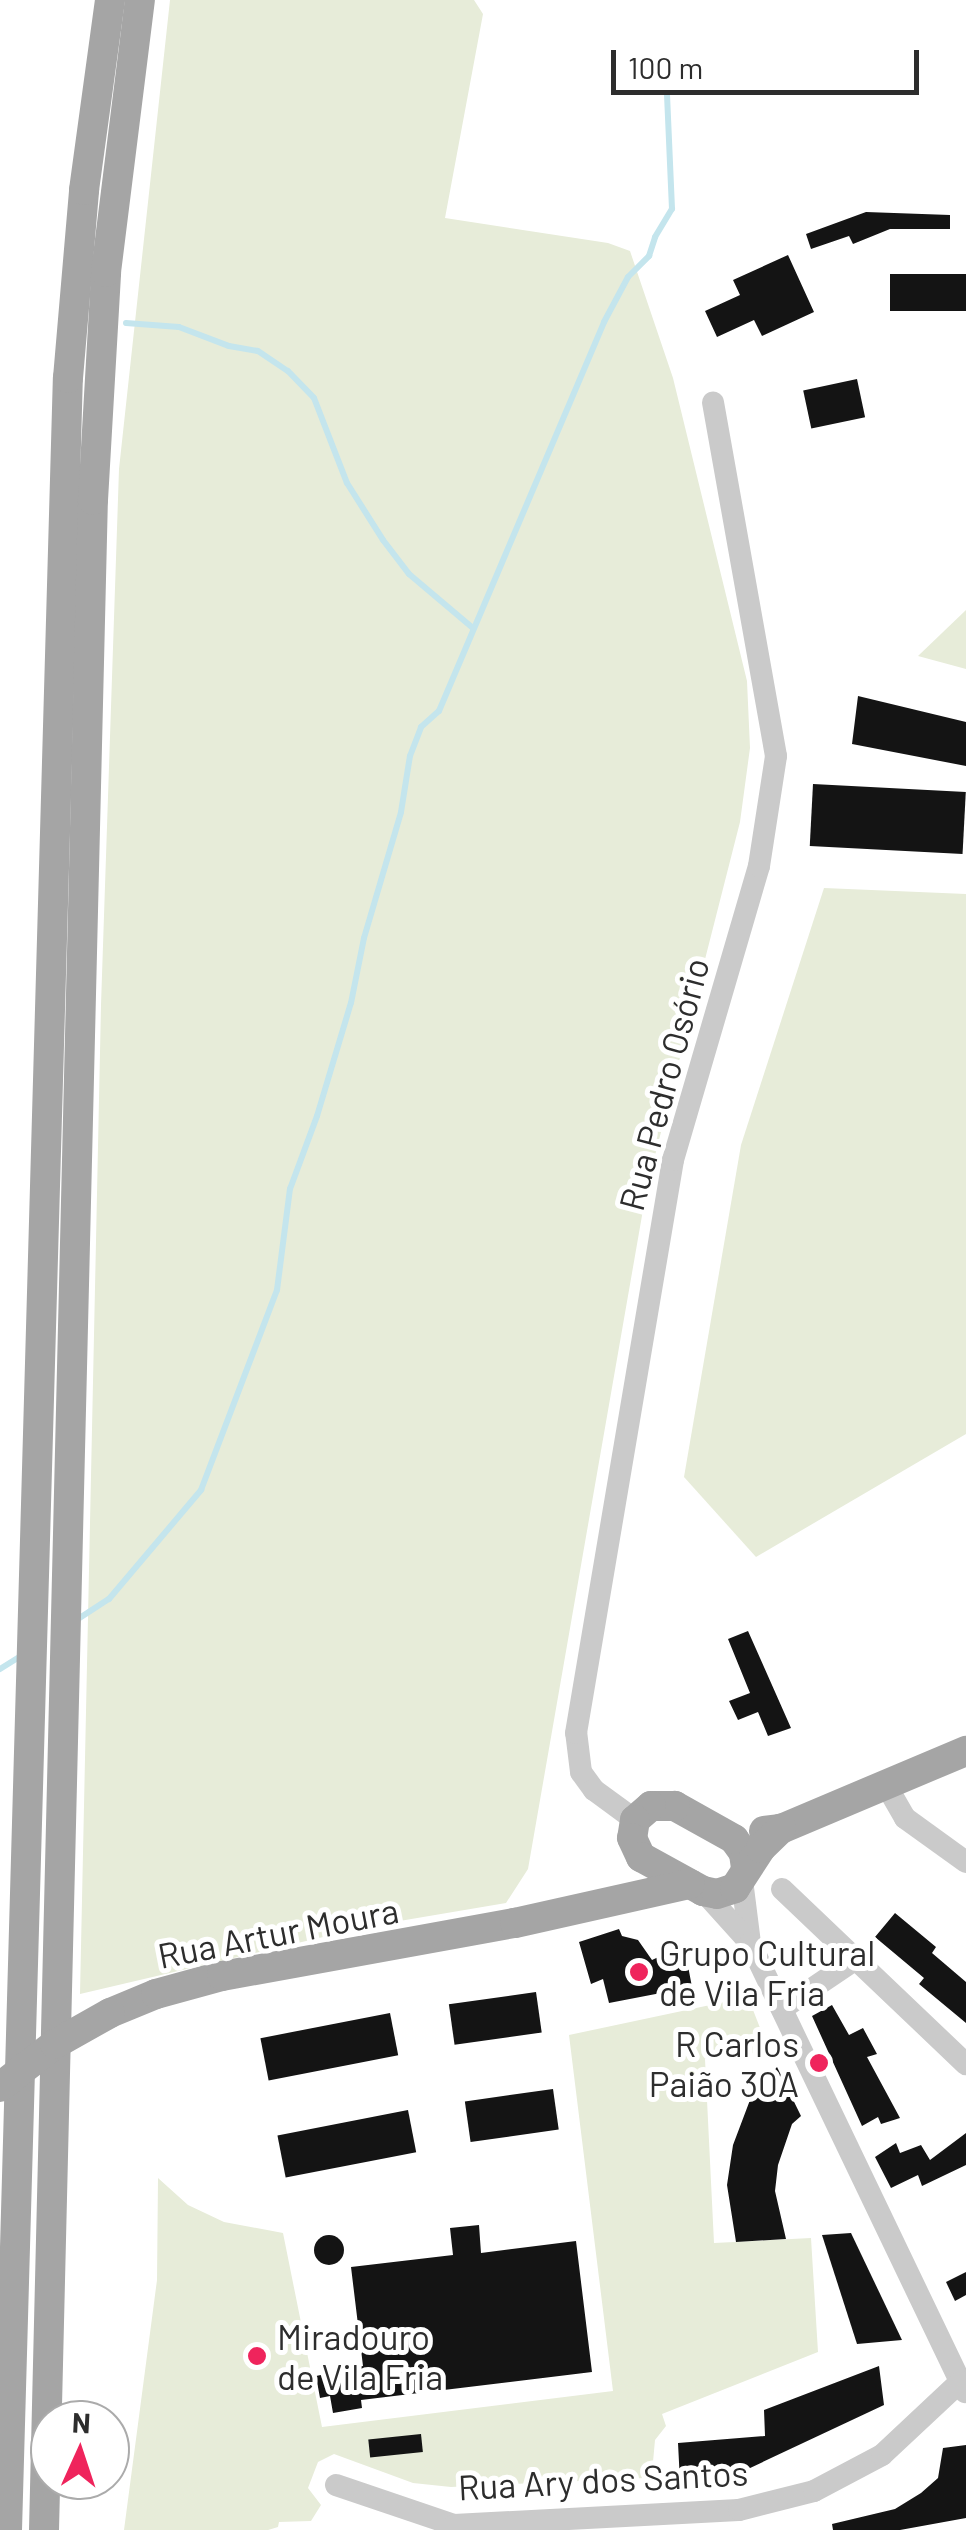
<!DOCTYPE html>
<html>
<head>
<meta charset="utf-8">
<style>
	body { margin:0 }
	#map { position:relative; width:966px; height:2530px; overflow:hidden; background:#fff; font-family:Barlow,sans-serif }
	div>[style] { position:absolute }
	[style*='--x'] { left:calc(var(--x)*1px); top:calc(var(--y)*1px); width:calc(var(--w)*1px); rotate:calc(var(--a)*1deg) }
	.green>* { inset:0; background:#e7ecd9 }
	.stream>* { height:6px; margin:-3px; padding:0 3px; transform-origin:3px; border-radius:3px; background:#c4e5ed }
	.building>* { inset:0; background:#141414; transform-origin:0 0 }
	.round { border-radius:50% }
	.minor>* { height:22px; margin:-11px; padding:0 11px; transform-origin:11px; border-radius:11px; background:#cacaca }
	.major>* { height:30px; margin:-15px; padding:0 15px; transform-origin:15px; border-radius:15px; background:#a5a5a5 }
	.major-bridge>* { height:30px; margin:-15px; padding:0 15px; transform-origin:15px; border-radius:15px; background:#a5a5a5 }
	.dots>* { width:28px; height:28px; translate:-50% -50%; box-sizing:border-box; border:5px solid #fff; border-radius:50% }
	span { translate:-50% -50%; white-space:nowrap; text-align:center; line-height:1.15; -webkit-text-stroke:10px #fff; paint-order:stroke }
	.street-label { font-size:35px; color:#2d2d2d }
	.poi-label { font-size:35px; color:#2d2d2d }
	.left { translate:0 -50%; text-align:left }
	.right { translate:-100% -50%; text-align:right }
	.north { position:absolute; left:30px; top:2400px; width:100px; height:100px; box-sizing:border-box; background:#fff; border:2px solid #ababab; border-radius:50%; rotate:3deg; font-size:28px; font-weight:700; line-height:40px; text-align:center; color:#2d2d2d }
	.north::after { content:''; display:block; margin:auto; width:35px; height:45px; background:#ef245c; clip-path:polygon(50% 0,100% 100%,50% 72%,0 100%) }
	.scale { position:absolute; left:611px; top:50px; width:308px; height:45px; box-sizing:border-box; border:5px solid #2d2d2d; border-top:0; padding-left:12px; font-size:30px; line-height:35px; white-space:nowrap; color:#2d2d2d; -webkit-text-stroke:8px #fff; paint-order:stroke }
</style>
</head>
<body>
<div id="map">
	<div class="green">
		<i style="clip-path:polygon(170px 0,474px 0,483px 14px,445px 218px,608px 243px,630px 251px,673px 378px,747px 681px,750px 748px,740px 822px,647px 1187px,528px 1869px,506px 1903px,370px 1926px,80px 1994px,101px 1005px,119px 469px)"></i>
		<i style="clip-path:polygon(966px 610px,966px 669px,918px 656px)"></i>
		<i style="clip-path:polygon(824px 888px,966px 894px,966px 1434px,756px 1557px,684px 1477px,741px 1145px)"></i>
		<i style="clip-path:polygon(748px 1997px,769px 2051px,705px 2059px,714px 2243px,811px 2238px,818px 2352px,662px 2414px,666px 2426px,655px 2440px,652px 2473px,645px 2478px,451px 2487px,413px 2483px,334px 2454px,318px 2462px,308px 2488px,321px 2505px,311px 2521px,279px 2522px,278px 2527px,268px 2530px,124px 2530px,157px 2280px,158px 2178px,188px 2205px,224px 2222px,283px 2233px,322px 2427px,613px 2391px,569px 2035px)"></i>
	</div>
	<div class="stream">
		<i style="--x:126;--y:323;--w:53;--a:4.3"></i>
		<i style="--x:179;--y:327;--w:53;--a:20.8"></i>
		<i style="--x:229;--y:346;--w:29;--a:10"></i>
		<i style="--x:258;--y:351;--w:36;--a:34"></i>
		<i style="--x:288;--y:371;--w:37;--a:46"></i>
		<i style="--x:314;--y:398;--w:91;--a:68.8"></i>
		<i style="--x:347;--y:483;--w:67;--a:57.7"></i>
		<i style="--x:383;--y:540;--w:43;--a:52.6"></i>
		<i style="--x:409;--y:574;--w:84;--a:40.2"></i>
		<i style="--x:78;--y:1619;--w:37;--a:-33"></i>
		<i style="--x:109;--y:1599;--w:143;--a:-49.8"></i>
		<i style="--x:201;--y:1490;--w:214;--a:-69.2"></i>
		<i style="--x:277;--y:1290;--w:102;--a:-82.7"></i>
		<i style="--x:290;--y:1189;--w:78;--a:-69.7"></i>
		<i style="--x:317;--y:1116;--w:118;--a:-73.3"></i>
		<i style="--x:351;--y:1003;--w:66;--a:-78.7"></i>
		<i style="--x:364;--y:938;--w:131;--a:-73.6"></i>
		<i style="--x:401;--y:812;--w:57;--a:-80.9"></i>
		<i style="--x:410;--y:756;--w:31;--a:-69"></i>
		<i style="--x:421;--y:727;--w:24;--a:-42"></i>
		<i style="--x:439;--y:711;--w:423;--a:-67"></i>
		<i style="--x:604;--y:322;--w:51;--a:-61.9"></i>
		<i style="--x:628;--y:277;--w:30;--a:-45"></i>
		<i style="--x:649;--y:256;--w:20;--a:-72"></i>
		<i style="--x:655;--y:237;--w:33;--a:-59"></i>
		<i style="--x:672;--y:209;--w:115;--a:-92.5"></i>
		<i style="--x:0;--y:1669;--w:25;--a:-32"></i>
	</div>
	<div class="building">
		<i style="clip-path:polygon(866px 212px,950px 215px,950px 229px,890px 229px,853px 244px,849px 236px,811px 249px,806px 234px)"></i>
		<i style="clip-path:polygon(788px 255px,814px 312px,762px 336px,754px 320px,717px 337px,705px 311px,740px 295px,733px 280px)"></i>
		<i style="left:966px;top:274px;width:37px;height:76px;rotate:90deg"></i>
		<i style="left:857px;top:379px;width:39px;height:55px;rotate:78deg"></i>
		<i style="clip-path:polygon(858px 696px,966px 722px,966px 766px,852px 744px)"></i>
		<i style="left:813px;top:784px;width:153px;height:62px;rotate:3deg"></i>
		<i style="clip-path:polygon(748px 1631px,791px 1728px,768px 1736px,758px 1712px,738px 1720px,729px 1701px,750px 1693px,728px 1639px)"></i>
		<i style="clip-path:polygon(895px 1913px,936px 1947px,932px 1953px,966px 1982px,966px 2023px,919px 1984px,924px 1978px,875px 1937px)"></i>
		<i style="clip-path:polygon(619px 1929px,622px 1936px,638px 1940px,652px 1960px,678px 1948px,688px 1966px,692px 1987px,609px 2003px,603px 1979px,591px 1984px,579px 1942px)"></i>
		<i style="left:536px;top:1992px;width:41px;height:88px;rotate:82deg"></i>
		<i style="clip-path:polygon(832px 2005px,849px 2035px,863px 2028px,877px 2054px,867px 2057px,900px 2118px,881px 2124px,878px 2117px,862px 2126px,812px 2016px)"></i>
		<i style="left:390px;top:2013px;width:43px;height:132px;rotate:79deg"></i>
		<i style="clip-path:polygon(777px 2067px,801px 2116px,792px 2124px,778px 2165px,775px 2191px,786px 2239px,736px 2242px,727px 2185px,733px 2145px,750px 2100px)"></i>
		<i style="left:553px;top:2089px;width:41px;height:89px;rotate:82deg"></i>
		<i style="left:408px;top:2110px;width:43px;height:133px;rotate:79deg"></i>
		<i style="clip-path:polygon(966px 2133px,966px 2165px,922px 2186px,918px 2175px,891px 2188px,875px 2157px,896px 2143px,900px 2153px,921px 2145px,930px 2160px)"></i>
		<i style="clip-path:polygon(479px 2225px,481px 2253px,576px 2241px,592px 2372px,361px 2400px,362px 2408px,333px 2413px,330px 2396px,320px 2398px,316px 2376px,363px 2366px,351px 2267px,453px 2255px,450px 2228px)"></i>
		<i style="clip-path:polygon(851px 2233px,902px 2340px,857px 2344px,822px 2235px)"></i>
		<i class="round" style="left:314px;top:2235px;width:30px;height:30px"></i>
		<i style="clip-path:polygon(966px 2272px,966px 2295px,955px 2301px,946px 2282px)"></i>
		<i style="clip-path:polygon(879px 2366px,884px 2405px,716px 2484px,680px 2482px,678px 2443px,765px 2436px,764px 2410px)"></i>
		<i style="left:421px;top:2434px;width:18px;height:53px;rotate:84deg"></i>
		<i style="clip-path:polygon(966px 2445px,966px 2518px,900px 2530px,833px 2530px,832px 2524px,895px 2509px,921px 2493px,938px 2478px,943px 2448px)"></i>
	</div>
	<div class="minor">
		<i style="--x:886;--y:1785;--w:38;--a:60"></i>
		<i style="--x:905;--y:1818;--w:75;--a:35.8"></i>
		<i style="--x:635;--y:1820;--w:51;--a:-143.8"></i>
		<i style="--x:594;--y:1790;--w:22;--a:-126"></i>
		<i style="--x:581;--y:1772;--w:39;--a:-97"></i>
		<i style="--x:576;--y:1733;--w:581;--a:-80.39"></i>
		<i style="--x:673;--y:1160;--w:306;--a:-73.7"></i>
		<i style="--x:759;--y:866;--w:111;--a:-81.2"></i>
		<i style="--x:776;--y:756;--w:359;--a:-100.1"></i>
		<i style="--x:742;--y:1880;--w:64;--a:82.8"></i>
		<i style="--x:782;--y:1889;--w:254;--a:43.6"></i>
		<i style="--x:703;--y:1891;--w:70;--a:47.9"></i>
		<i style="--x:750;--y:1943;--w:498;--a:64.4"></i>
		<i style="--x:782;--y:2009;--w:89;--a:-34"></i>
		<i style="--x:336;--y:2485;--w:125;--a:18.7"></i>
		<i style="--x:454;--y:2525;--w:285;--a:-3"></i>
		<i style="--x:739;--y:2510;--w:77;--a:-14.2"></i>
		<i style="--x:814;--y:2491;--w:77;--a:-27.9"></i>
		<i style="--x:882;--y:2455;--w:107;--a:-43.1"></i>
	</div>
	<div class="major">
		<i style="--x:764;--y:1831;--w:17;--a:-7"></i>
		<i style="--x:781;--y:1829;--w:201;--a:-22.9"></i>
		<i style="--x:746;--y:1868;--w:15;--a:-98"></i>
		<i style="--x:744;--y:1853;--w:17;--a:-126"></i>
		<i style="--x:734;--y:1839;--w:68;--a:-150.8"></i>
		<i style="--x:675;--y:1806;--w:24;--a:180"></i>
		<i style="--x:651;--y:1806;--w:21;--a:139"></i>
		<i style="--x:635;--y:1820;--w:18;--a:99"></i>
		<i style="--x:632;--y:1838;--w:21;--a:65"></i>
		<i style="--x:641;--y:1857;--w:71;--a:28.7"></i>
		<i style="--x:703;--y:1891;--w:14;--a:12"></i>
		<i style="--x:717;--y:1894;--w:19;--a:-18"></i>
		<i style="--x:735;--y:1888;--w:48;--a:-57"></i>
		<i style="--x:761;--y:1848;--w:28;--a:-44"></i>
		<i style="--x:110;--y:2013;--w:50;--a:-22.4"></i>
		<i style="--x:156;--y:1994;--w:68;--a:-15.3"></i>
		<i style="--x:222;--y:1976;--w:298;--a:-10.3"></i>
		<i style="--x:515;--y:1923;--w:179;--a:-12.6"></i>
		<i style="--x:7;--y:2530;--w:2153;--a:-88.38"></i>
		<i style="--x:68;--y:378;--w:189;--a:-85.1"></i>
		<i style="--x:84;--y:190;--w:192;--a:-82.2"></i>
		<i style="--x:44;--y:2530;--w:2031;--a:-88.62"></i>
		<i style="--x:93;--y:500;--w:228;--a:-86.7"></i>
		<i style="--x:106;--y:272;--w:274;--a:-82.9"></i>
	</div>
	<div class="major-bridge">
		<i style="--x:0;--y:2087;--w:70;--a:-38"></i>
		<i style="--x:55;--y:2044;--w:63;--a:-29.4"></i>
	</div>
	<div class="dots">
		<i style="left:639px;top:1972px;background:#ef245c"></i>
		<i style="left:819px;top:2063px;background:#ef245c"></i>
		<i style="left:257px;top:2356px;background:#ef245c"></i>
	</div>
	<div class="street-label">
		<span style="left:663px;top:1084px;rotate:-75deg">Rua Pedro Osório</span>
		<span style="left:278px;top:1932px;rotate:-11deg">Rua Artur Moura</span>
		<span style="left:603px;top:2479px;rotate:-3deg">Rua Ary dos Santos</span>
	</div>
	<div class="poi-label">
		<span class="left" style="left:659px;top:1972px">Grupo Cultural<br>de Vila Fria</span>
		<span class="right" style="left:799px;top:2063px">R Carlos<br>Paião 30A</span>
		<span class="left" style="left:277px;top:2356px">Miradouro<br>de Vila Fria</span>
	</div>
	<div class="north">N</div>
	<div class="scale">100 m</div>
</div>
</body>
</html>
